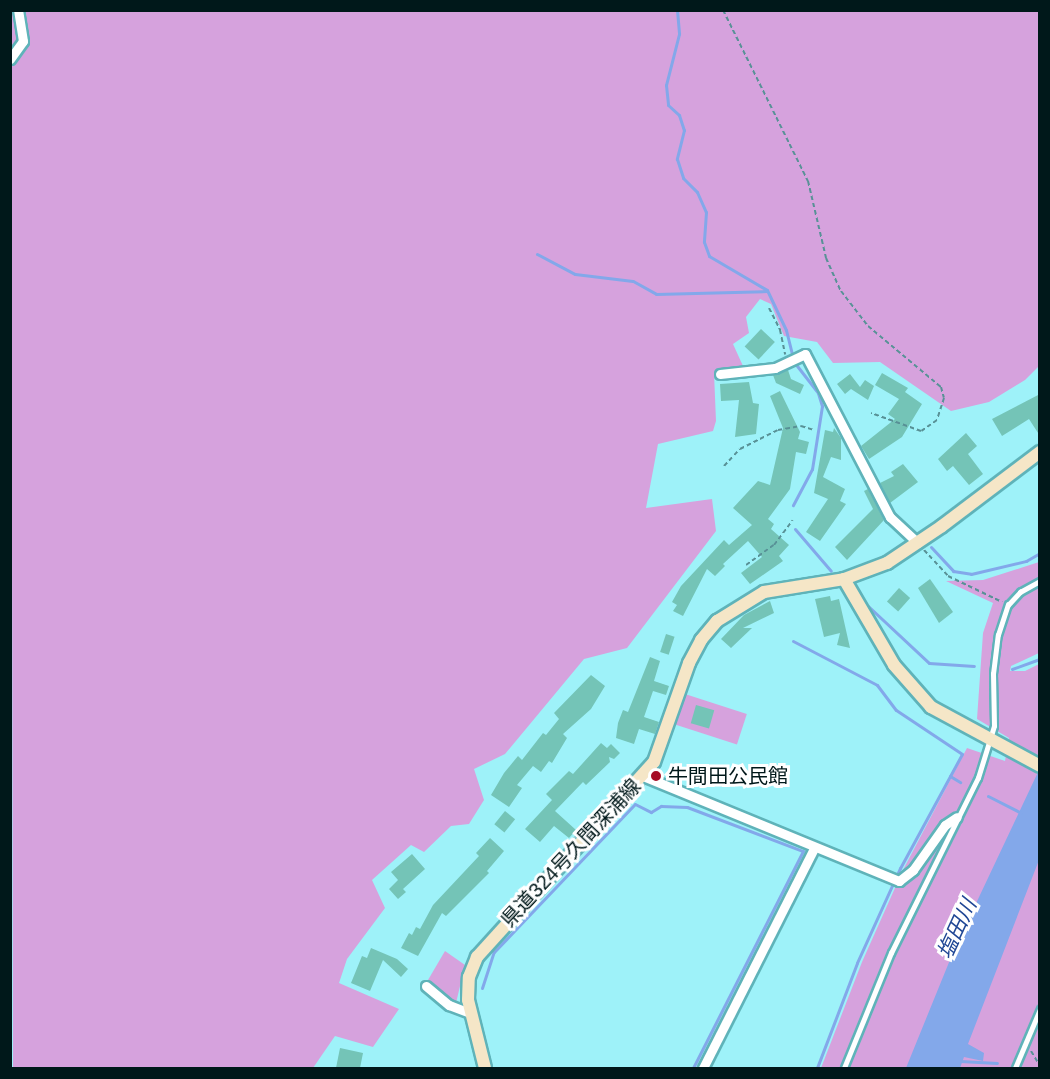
<!DOCTYPE html>
<html>
<head>
<meta charset="utf-8">
<style>
	body { margin:0 }
	#map { position:relative; width:1050px; height:1079px; overflow:hidden; background:#9ef2f9; font-family:Helvetica,"Noto Sans JP",sans-serif }
	div>[style] { position:absolute }
	[style*='--x'] { left:calc(var(--x)*1px); top:calc(var(--y)*1px); width:calc(var(--w)*1px); rotate:calc(var(--a)*1deg) }
	.green>* { inset:0; background:#d6a2dd; transform-origin:0 0 }
	.water>* { inset:0; background:#83a8ea }
	.stream>* { height:3px; margin:-1.5px; padding:0 1.5px; transform-origin:1.5px; border-radius:1.5px; background:#83a8ea }
	.building>* { inset:0; background:#74c4b7; transform-origin:0 0 }
	.path>* { height:2px; margin-top:-1px; transform-origin:0; background:repeating-linear-gradient(90deg,#589196 0 4.5px,transparent 0 7.5px) }
	.roads { filter:drop-shadow(2px 0 #5fb3b9) drop-shadow(-2px 0 #5fb3b9) drop-shadow(0 2px #5fb3b9) drop-shadow(0 -2px #5fb3b9) }
	.lane>* { height:4.5px; margin:-2.25px; padding:0 2.25px; transform-origin:2.25px; border-radius:2.25px; background:#fff }
	.street>* { height:9px; margin:-4.5px; padding:0 4.5px; transform-origin:4.5px; border-radius:4.5px; background:#fff }
	.secondary>* { height:12px; margin:-6px; padding:0 6px; transform-origin:6px; border-radius:6px; background:#f5e6c7 }
	.dots>* { width:16px; height:16px; translate:-50% -50%; box-sizing:border-box; border:3px solid #fff; border-radius:50% }
	span { translate:-50% -50%; white-space:nowrap; text-align:center; line-height:1.15; -webkit-text-stroke:6px #fff; paint-order:stroke }
	.poi-label { font-size:20px; color:#00181a }
	.left { translate:0 -50%; text-align:left }
	.street-label { font-size:20px; color:#00181a }
	.water-label { font-size:21px; color:#204795; font-style:italic }
	.frame { position:absolute; inset:0; border:12px solid #00181a; pointer-events:none }
</style>
</head>
<body>
<div id="map">
	<div class="green">
		<i style="clip-path:polygon(11px 11px,1039px 11px,1039px 366px,1025px 380px,989px 402px,951px 411px,880px 362px,833px 363px,817px 342px,784px 336px,771px 304px,760px 299px,746px 317px,749px 333px,733px 344px,743px 366px,714px 373px,716px 421px,713px 431px,658px 444px,646px 508px,712px 499px,716px 531px,627px 648px,584px 659px,505px 754px,474px 769px,484px 800px,469px 824px,451px 826px,424px 852px,411px 845px,372px 880px,385px 908px,347px 959px,339px 983px,399px 1009px,373px 1047px,335px 1036px,313px 1068px,13px 1068px)"></i>
		<i style="clip-path:polygon(1039px 562px,1039px 653px,1011px 666px,1010px 671px,1025px 671px,1039px 664px,1039px 798px,920px 1068px,821px 1068px,862px 962px,903px 870px,967px 748px,1005px 761px,1009px 738px,977px 719px,983px 633px,993px 603px,946px 581px,983px 580px)"></i>
		<i style="left:685px;top:694px;width:65px;height:32px;rotate:18deg"></i>
		<i style="clip-path:polygon(1039px 831px,1039px 1068px,938px 1068px)"></i>
		<i style="clip-path:polygon(445px 951px,465px 965px,456px 1003px,428px 980px)"></i>
	</div>
	<div class="water">
		<i style="clip-path:polygon(1039px 770px,1039px 860px,968px 1044px,984px 1053px,983px 1061px,964px 1057px,960px 1068px,906px 1068px,954px 950px)"></i>
	</div>
	<div class="stream">
		<i style="--x:677;--y:10;--w:24;--a:85"></i>
		<i style="--x:679;--y:34;--w:53;--a:104.3"></i>
		<i style="--x:666;--y:85;--w:20;--a:84"></i>
		<i style="--x:668;--y:105;--w:15;--a:42"></i>
		<i style="--x:679;--y:115;--w:16;--a:72"></i>
		<i style="--x:684;--y:130;--w:30;--a:104"></i>
		<i style="--x:677;--y:159;--w:20;--a:72"></i>
		<i style="--x:683;--y:178;--w:20;--a:45"></i>
		<i style="--x:697;--y:192;--w:22;--a:66"></i>
		<i style="--x:706;--y:212;--w:30;--a:94"></i>
		<i style="--x:704;--y:242;--w:15;--a:70"></i>
		<i style="--x:709;--y:256;--w:67;--a:30.4"></i>
		<i style="--x:767;--y:290;--w:44;--a:64.6"></i>
		<i style="--x:786;--y:330;--w:33;--a:76"></i>
		<i style="--x:794;--y:362;--w:39;--a:52"></i>
		<i style="--x:818;--y:393;--w:14;--a:73"></i>
		<i style="--x:822;--y:406;--w:64;--a:99"></i>
		<i style="--x:812;--y:469;--w:41;--a:117.8"></i>
		<i style="--x:537;--y:254;--w:43;--a:27.8"></i>
		<i style="--x:575;--y:274;--w:58;--a:6.9"></i>
		<i style="--x:633;--y:281;--w:26;--a:29"></i>
		<i style="--x:656;--y:294;--w:111;--a:-1.5"></i>
		<i style="--x:795;--y:529;--w:55;--a:49.4"></i>
		<i style="--x:931;--y:547;--w:33;--a:47"></i>
		<i style="--x:953;--y:571;--w:18;--a:9"></i>
		<i style="--x:971;--y:574;--w:57;--a:-13.3"></i>
		<i style="--x:1026;--y:561;--w:16;--a:-30"></i>
		<i style="--x:868;--y:606;--w:83;--a:43.1"></i>
		<i style="--x:929;--y:663;--w:45;--a:3.8"></i>
		<i style="--x:793;--y:641;--w:95;--a:27.6"></i>
		<i style="--x:877;--y:685;--w:31;--a:53"></i>
		<i style="--x:896;--y:710;--w:79;--a:33.7"></i>
		<i style="--x:962;--y:754;--w:130;--a:118.5"></i>
		<i style="--x:900;--y:868;--w:104;--a:114.4"></i>
		<i style="--x:857;--y:963;--w:112;--a:110.9"></i>
		<i style="--x:1012;--y:669;--w:30;--a:-20"></i>
		<i style="--x:950;--y:776;--w:12;--a:31"></i>
		<i style="--x:988;--y:796;--w:37;--a:27"></i>
		<i style="--x:482;--y:988;--w:38;--a:-72"></i>
		<i style="--x:494;--y:952;--w:204;--a:-46.4"></i>
		<i style="--x:635;--y:804;--w:18;--a:27"></i>
		<i style="--x:651;--y:812;--w:12;--a:-31"></i>
		<i style="--x:661;--y:806;--w:26;--a:2"></i>
		<i style="--x:687;--y:807;--w:124;--a:20.8"></i>
		<i style="--x:803;--y:851;--w:243;--a:116.9"></i>
		<i style="--x:960;--y:1061;--w:37;--a:3"></i>
	</div>
	<div class="building">
		<i style="left:761px;top:329px;width:19px;height:24px;rotate:43deg"></i>
		<i style="clip-path:polygon(788px 370px,791px 379px,804px 385px,800px 394px,776px 383px,773px 375px)"></i>
		<i style="clip-path:polygon(882px 373px,908px 388px,905px 392px,922px 404px,902px 437px,869px 459px,861px 446px,895px 419px,888px 414px,899px 399px,875px 385px)"></i>
		<i style="clip-path:polygon(850px 374px,860px 387px,865px 380px,874px 386px,868px 400px,851px 389px,845px 394px,837px 384px)"></i>
		<i style="clip-path:polygon(749px 382px,753px 403px,759px 404px,756px 434px,735px 437px,739px 400px,721px 401px,720px 384px)"></i>
		<i style="clip-path:polygon(780px 391px,800px 432px,798px 439px,809px 442px,806px 454px,796px 452px,790px 489px,768px 519px,774px 524px,771px 529px,789px 545px,779px 556px,783px 561px,750px 584px,741px 573px,762px 557px,748px 541px,723px 564px,725px 566px,715px 576px,707px 569px,683px 616px,673px 611px,677px 605px,672px 602px,681px 586px,724px 540px,729px 545px,752px 525px,733px 508px,758px 481px,770px 485px,783px 428px,770px 396px)"></i>
		<i style="clip-path:polygon(1040px 394px,1040px 436px,1029px 419px,1002px 436px,992px 419px)"></i>
		<i style="clip-path:polygon(834px 428px,841px 438px,841px 460px,831px 457px,823px 477px,845px 489px,840px 501px,846px 504px,820px 541px,806px 532px,828px 499px,814px 493px,825px 430px,833px 432px)"></i>
		<i style="clip-path:polygon(966px 433px,977px 446px,968px 454px,983px 474px,969px 485px,953px 466px,947px 471px,938px 459px)"></i>
		<i style="clip-path:polygon(903px 464px,918px 482px,890px 503px,880px 483px,894px 476px,891px 472px)"></i>
		<i style="clip-path:polygon(868px 489px,884px 520px,847px 560px,835px 547px,873px 509px,864px 491px)"></i>
		<i style="clip-path:polygon(930px 579px,953px 612px,939px 623px,918px 588px)"></i>
		<i style="left:899px;top:588px;width:15px;height:18px;rotate:42deg"></i>
		<i style="clip-path:polygon(830px 596px,831px 601px,839px 599px,850px 648px,837px 645px,840px 633px,824px 637px,815px 599px)"></i>
		<i style="clip-path:polygon(770px 601px,774px 613px,743px 628px,752px 628px,731px 648px,721px 639px,744px 615px)"></i>
		<i style="left:666px;top:634px;width:9px;height:19px;rotate:18deg"></i>
		<i style="clip-path:polygon(650px 657px,660px 661px,654px 681px,669px 686px,666px 695px,653px 691px,644px 717px,659px 722px,655px 734px,639px 729px,634px 744px,616px 738px,618px 723px,623px 710px,628px 712px)"></i>
		<i style="clip-path:polygon(591px 675px,605px 686px,591px 709px,563px 734px,567px 738px,552px 763px,549px 761px,541px 772px,533px 766px,517px 785px,522px 788px,509px 807px,491px 795px,504px 773px,518px 756px,522px 760px,543px 733px,546px 735px,559px 719px,554px 713px)"></i>
		<i style="left:696px;top:705px;width:19px;height:19px;rotate:16deg"></i>
		<i style="clip-path:polygon(601px 743px,607px 748px,611px 744px,620px 753px,614px 759px,609px 757px,610px 762px,586px 785px,583px 782px,555px 811px,576px 830px,569px 838px,554px 826px,540px 842px,525px 829px,552px 800px,546px 794px,569px 771px,573px 774px)"></i>
		<i style="left:505px;top:811px;width:13px;height:17px;rotate:39deg"></i>
		<i style="clip-path:polygon(490px 838px,504px 851px,487px 871px,489px 873px,446px 916px,442px 913px,418px 956px,401px 948px,409px 933px,412px 935px,416px 927px,420px 929px,433px 905px,479px 856px,476px 853px)"></i>
		<i style="clip-path:polygon(412px 854px,425px 869px,403px 889px,406px 892px,398px 899px,389px 889px,398px 880px,391px 872px)"></i>
		<i style="clip-path:polygon(371px 948px,397px 959px,408px 969px,401px 977px,383px 960px,370px 991px,351px 983px,362px 956px,367px 958px)"></i>
		<i style="clip-path:polygon(340px 1048px,363px 1053px,360px 1068px,336px 1068px)"></i>
	</div>
	<div class="path">
		<i style="--x:723;--y:10;--w:191;--a:63.6"></i>
		<i style="--x:808;--y:181;--w:79;--a:76.8"></i>
		<i style="--x:826;--y:258;--w:36;--a:66"></i>
		<i style="--x:841;--y:291;--w:44;--a:52.4"></i>
		<i style="--x:868;--y:326;--w:95;--a:39.9"></i>
		<i style="--x:941;--y:387;--w:11;--a:75"></i>
		<i style="--x:944;--y:398;--w:23;--a:108"></i>
		<i style="--x:937;--y:420;--w:19;--a:145"></i>
		<i style="--x:921;--y:431;--w:53;--a:-160.2"></i>
		<i style="--x:769;--y:308;--w:25;--a:63"></i>
		<i style="--x:780;--y:330;--w:25;--a:78"></i>
		<i style="--x:724;--y:466;--w:23;--a:-47"></i>
		<i style="--x:740;--y:449;--w:42;--a:-26.6"></i>
		<i style="--x:778;--y:430;--w:23;--a:-10"></i>
		<i style="--x:801;--y:426;--w:14;--a:17"></i>
		<i style="--x:924;--y:550;--w:35;--a:47"></i>
		<i style="--x:948;--y:576;--w:60;--a:25.7"></i>
		<i style="--x:746;--y:565;--w:34;--a:-36"></i>
		<i style="--x:774;--y:545;--w:31;--a:-53"></i>
		<i style="--x:1031;--y:1051;--w:17;--a:59"></i>
	</div>
	<div class="roads">
		<div class="lane">
			<i style="--x:844;--y:1068;--w:124;--a:-67.8"></i>
			<i style="--x:891;--y:953;--w:195;--a:-63.6"></i>
			<i style="--x:978;--y:778;--w:54;--a:-72.9"></i>
			<i style="--x:994;--y:726;--w:52;--a:-91.1"></i>
			<i style="--x:993;--y:674;--w:39;--a:-83"></i>
			<i style="--x:998;--y:635;--w:32;--a:-72"></i>
			<i style="--x:1008;--y:605;--w:18;--a:-47"></i>
			<i style="--x:1020;--y:592;--w:23;--a:-29"></i>
			<i style="--x:1015;--y:1068;--w:64;--a:-67"></i>
		</div>
		<div class="street">
			<i style="--x:10;--y:59;--w:22;--a:-54"></i>
			<i style="--x:23;--y:41;--w:31;--a:-99"></i>
			<i style="--x:720;--y:374;--w:55;--a:-6.2"></i>
			<i style="--x:775;--y:368;--w:33;--a:-25"></i>
			<i style="--x:805;--y:354;--w:184;--a:62.5"></i>
			<i style="--x:890;--y:517;--w:38;--a:43"></i>
			<i style="--x:643;--y:776;--w:277;--a:22.3"></i>
			<i style="--x:899;--y:881;--w:18;--a:-38"></i>
			<i style="--x:913;--y:870;--w:55;--a:-54.6"></i>
			<i style="--x:945;--y:825;--w:14;--a:-34"></i>
			<i style="--x:426;--y:986;--w:30;--a:40"></i>
			<i style="--x:449;--y:1005;--w:22;--a:21"></i>
			<i style="--x:703;--y:1068;--w:246;--a:-63.2"></i>
		</div>
		<div class="secondary">
			<i style="--x:844;--y:579;--w:99;--a:59.8"></i>
			<i style="--x:894;--y:665;--w:56;--a:48.6"></i>
			<i style="--x:931;--y:707;--w:124;--a:28.4"></i>
			<i style="--x:485;--y:1068;--w:70;--a:-104"></i>
			<i style="--x:468;--y:1000;--w:23;--a:-88"></i>
			<i style="--x:469;--y:977;--w:22;--a:-68"></i>
			<i style="--x:477;--y:957;--w:263;--a:-47.8"></i>
			<i style="--x:654;--y:762;--w:105;--a:-70.5"></i>
			<i style="--x:689;--y:663;--w:26;--a:-62"></i>
			<i style="--x:701;--y:640;--w:25;--a:-50"></i>
			<i style="--x:717;--y:621;--w:55;--a:-31.7"></i>
			<i style="--x:764;--y:592;--w:81;--a:-9.2"></i>
			<i style="--x:844;--y:579;--w:46;--a:-20.4"></i>
			<i style="--x:887;--y:563;--w:66;--a:-33.9"></i>
			<i style="--x:942;--y:526;--w:123;--a:-37.1"></i>
		</div>
	</div>
	<div class="dots">
		<i style="left:656px;top:776px;background:#a60c25"></i>
	</div>
	<div class="poi-label">
		<span class="left" style="left:668px;top:776px">牛間田公民館</span>
	</div>
	<div class="street-label">
		<span style="left:571px;top:853px;rotate:-47deg">県道324号久間深浦線</span>
	</div>
	<div class="water-label">
		<span style="left:957px;top:929px;rotate:-65deg">塩田川</span>
	</div>
	<div class="frame"></div>
</div>
</body>
</html>
